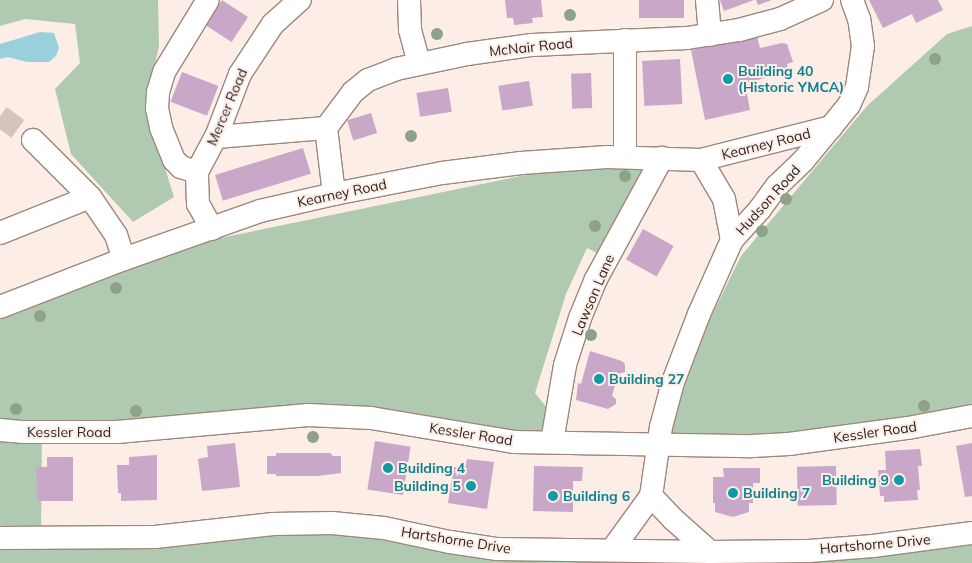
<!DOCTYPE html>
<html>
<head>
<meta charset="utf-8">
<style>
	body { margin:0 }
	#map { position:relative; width:972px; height:563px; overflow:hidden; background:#fcede6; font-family:Mulish,sans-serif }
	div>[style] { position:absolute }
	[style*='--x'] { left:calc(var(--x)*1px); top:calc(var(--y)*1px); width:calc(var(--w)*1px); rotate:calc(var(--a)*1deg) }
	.green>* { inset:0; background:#afcab1 }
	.water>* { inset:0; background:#99d0dc }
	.building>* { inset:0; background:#c9a7c8; transform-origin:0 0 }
	.minor-tunnel>* { height:22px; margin-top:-11px; transform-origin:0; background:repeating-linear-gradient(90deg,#d3c5be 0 22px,transparent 0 33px) }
	.roads { filter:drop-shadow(1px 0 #9e877c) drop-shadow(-1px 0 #9e877c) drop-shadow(0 1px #9e877c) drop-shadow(0 -1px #9e877c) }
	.minor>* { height:22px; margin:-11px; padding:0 11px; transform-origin:11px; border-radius:11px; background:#fff }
	.trees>* { width:12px; height:12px; margin:-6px; border-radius:50%; background:#8da287 }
	.dots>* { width:14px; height:14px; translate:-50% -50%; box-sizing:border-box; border:2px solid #fcede6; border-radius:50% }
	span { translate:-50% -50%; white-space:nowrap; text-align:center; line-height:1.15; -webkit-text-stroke:4px #fcede6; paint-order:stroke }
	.street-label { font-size:14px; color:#2d2420 }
	.culture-label { font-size:14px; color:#0d838f; font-weight:700 }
	.left { translate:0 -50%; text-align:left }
	.right { translate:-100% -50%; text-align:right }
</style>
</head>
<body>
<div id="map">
	<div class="green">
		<i style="clip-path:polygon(0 0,158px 0,159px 46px,146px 106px,174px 197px,133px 222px,71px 154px,55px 89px,80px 63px,75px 24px,25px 19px,0 26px)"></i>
		<i style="clip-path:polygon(972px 26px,972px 418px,902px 432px,668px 438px,699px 341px,741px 256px,867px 106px,947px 34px)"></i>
		<i style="clip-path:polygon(620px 168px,645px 168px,597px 253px,587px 248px,566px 294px,535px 393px,547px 408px,542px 431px,509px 433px,321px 412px,42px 430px,41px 538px,302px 522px,612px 550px,972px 531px,972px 563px,0 563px,0 315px,201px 242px,535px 173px)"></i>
	</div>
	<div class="water">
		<i style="clip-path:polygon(40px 32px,54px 33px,59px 48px,56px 56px,49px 62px,27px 62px,8px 57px,0 59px,0 44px)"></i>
	</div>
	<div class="building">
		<i style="left:222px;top:0;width:31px;height:30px;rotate:33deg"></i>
		<i style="clip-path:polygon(505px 0,541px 0,543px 17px,532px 18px,533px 23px,514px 25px,513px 18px,507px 18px)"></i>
		<i style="left:639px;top:0;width:45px;height:18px"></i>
		<i style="clip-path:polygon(720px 0,754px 0,724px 11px)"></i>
		<i style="clip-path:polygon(756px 0,772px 0,758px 5px)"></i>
		<i style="clip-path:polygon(869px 0,938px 0,943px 10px,916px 23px,912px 14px,883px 28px)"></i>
		<i style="clip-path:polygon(757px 36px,760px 48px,782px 43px,787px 44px,793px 62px,787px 64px,789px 72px,745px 83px,750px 110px,705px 120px,691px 50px)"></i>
		<i style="left:680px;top:59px;width:45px;height:38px;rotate:87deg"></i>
		<i style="left:182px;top:72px;width:39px;height:32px;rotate:21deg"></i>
		<i style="left:591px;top:73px;width:35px;height:20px;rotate:88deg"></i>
		<i style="left:529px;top:81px;width:25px;height:31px;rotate:81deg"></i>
		<i style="left:448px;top:88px;width:24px;height:32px;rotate:81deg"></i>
		<i style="left:371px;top:113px;width:21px;height:25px;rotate:73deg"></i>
		<i style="left:303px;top:148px;width:27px;height:92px;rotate:73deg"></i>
		<i style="left:643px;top:229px;width:35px;height:35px;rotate:29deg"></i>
		<i style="clip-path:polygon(590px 351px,622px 361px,625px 364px,625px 372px,618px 374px,612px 396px,616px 399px,616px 404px,608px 409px,576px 400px,578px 383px,581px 384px)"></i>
		<i style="left:375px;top:441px;width:36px;height:49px;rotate:9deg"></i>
		<i style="clip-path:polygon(235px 443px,240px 487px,202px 491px,198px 459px,208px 457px,207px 446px)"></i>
		<i style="clip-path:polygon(972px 443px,972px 496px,965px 497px,956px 446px)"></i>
		<i style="clip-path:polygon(920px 449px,922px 466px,918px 466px,920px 490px,917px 490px,918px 500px,884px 502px,884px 496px,880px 496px,878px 470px,886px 470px,885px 451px)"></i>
		<i style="clip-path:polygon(276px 453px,330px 453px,333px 456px,341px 456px,341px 473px,318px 476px,276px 476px,276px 474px,267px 474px,267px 456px,276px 456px)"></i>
		<i style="clip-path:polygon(157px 455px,157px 500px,121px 501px,121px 493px,118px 493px,117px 465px,129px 465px,129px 457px)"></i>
		<i style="clip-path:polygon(47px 457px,73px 457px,73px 501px,37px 501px,36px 467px,47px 467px)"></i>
		<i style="clip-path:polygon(467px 459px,494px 462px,487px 509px,448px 503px,454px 467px,465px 468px)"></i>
		<i style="clip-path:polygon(534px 466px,583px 467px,582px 481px,573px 481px,573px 512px,533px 511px)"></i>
		<i style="left:836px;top:466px;width:39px;height:39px;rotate:89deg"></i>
		<i style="clip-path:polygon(723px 468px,760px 468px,760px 483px,753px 483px,753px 503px,749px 503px,749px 512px,733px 517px,715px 512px,715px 503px,713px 503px,713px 477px,724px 477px)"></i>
	</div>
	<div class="minor-tunnel">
		<i style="--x:0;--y:116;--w:41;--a:36"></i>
	</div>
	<div class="roads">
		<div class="minor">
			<i style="--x:409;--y:0;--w:30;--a:88"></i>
			<i style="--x:410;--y:30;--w:35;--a:75"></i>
			<i style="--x:707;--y:0;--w:35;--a:85"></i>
			<i style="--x:216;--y:137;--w:110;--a:-4.7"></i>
			<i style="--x:33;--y:140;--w:81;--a:45"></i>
			<i style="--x:625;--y:157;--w:117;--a:-90"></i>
			<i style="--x:701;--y:160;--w:45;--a:59.5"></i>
			<i style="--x:724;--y:199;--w:42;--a:79"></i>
			<i style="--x:197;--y:172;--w:17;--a:-163"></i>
			<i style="--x:181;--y:167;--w:10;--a:-135"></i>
			<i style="--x:174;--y:160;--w:35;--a:-112"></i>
			<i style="--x:161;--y:127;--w:19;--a:-102"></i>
			<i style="--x:157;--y:108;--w:16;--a:-86"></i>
			<i style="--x:158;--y:92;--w:21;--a:-73"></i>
			<i style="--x:164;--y:72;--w:84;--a:-58.6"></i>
			<i style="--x:334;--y:194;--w:66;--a:-96.9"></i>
			<i style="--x:326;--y:128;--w:45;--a:-53.1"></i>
			<i style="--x:353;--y:92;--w:19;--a:-39"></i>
			<i style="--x:368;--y:80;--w:30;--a:-21"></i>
			<i style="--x:396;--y:69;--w:73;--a:-11.9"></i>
			<i style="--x:467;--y:54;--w:66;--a:-7.9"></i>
			<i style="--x:532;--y:45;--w:155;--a:-2.6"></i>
			<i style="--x:687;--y:38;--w:53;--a:-8.7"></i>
			<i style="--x:739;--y:30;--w:42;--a:-15"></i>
			<i style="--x:780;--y:19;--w:46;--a:-24.3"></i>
			<i style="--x:212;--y:229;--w:29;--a:-119"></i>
			<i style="--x:198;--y:204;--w:32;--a:-92"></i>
			<i style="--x:197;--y:172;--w:40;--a:-62"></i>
			<i style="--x:216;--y:137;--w:67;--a:-69.1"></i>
			<i style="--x:240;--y:74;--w:60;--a:-56.6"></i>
			<i style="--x:273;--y:24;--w:36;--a:-42"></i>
			<i style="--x:0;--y:233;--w:97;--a:-21.8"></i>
			<i style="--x:90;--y:197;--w:46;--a:55.6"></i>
			<i style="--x:116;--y:235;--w:25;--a:72"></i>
			<i style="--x:0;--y:307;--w:133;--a:-21.2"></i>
			<i style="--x:124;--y:259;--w:144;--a:-19.4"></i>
			<i style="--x:260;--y:211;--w:76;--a:-12.9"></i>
			<i style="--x:334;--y:194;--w:110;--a:-11"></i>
			<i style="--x:442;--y:173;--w:80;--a:-7.2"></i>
			<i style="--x:521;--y:163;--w:86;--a:-4"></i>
			<i style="--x:607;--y:157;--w:94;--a:1.8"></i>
			<i style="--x:701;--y:160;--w:134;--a:-14.2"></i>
			<i style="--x:0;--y:430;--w:24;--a:5"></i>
			<i style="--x:24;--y:432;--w:93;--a:0"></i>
			<i style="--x:117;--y:432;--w:192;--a:-5.1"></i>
			<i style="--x:308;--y:415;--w:63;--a:2.7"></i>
			<i style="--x:371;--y:418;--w:146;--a:9.5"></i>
			<i style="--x:515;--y:442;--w:237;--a:1"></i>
			<i style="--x:752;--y:446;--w:37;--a:-3"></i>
			<i style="--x:789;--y:444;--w:120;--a:-7.7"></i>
			<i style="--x:908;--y:428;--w:65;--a:-10.6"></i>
			<i style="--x:552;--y:442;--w:78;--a:-80.4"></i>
			<i style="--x:565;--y:365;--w:49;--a:-72.3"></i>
			<i style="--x:580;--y:318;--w:42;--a:-67.7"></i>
			<i style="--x:596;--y:279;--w:138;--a:-61.4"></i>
			<i style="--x:651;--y:496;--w:32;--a:46"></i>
			<i style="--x:673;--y:519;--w:50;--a:41.7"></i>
			<i style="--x:0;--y:538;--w:155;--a:-0.4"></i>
			<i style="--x:155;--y:537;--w:119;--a:-6.3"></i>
			<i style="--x:273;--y:524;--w:59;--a:-1"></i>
			<i style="--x:332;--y:523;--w:52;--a:5.5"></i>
			<i style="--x:384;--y:528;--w:67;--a:12"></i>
			<i style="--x:450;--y:542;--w:48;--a:8.5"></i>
			<i style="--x:497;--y:549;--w:213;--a:0.8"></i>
			<i style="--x:710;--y:552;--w:99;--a:-0.6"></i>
			<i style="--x:809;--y:551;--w:64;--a:-4.5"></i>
			<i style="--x:873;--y:546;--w:100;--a:-7.5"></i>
			<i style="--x:612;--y:550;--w:67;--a:-54.2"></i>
			<i style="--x:651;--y:496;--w:70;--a:-81.8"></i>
			<i style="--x:661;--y:427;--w:47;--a:-75.1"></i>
			<i style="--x:673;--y:382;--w:73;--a:-69.1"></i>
			<i style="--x:699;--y:314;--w:81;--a:-66"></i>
			<i style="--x:732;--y:240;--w:42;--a:-47.9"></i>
			<i style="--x:760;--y:209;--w:29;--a:-54"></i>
			<i style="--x:777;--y:186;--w:36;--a:-44"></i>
			<i style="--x:803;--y:161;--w:44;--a:-50.5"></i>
			<i style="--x:831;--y:127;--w:28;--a:-51"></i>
			<i style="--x:849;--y:105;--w:20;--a:-66"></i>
			<i style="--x:857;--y:87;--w:41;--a:-81.7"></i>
			<i style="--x:863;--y:46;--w:27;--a:-98"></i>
			<i style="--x:859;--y:19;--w:20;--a:-110"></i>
		</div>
	</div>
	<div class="trees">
		<i style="left:570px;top:15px"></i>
		<i style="left:437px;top:34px"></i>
		<i style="left:935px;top:59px"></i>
		<i style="left:411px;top:136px"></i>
		<i style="left:625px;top:176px"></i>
		<i style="left:786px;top:199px"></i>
		<i style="left:595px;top:226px"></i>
		<i style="left:762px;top:231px"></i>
		<i style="left:116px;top:288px"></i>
		<i style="left:40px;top:316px"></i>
		<i style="left:591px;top:335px"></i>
		<i style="left:924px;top:406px"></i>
		<i style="left:16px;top:409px"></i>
		<i style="left:136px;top:411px"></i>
		<i style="left:313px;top:437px"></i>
	</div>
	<div class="dots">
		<i style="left:728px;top:79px;background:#0f9aa8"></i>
		<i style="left:599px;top:379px;background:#0f9aa8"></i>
		<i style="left:388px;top:468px;background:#0f9aa8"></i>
		<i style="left:899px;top:480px;background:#0f9aa8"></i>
		<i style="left:471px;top:486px;background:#0f9aa8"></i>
		<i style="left:733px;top:493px;background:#0f9aa8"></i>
		<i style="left:553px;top:496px;background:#0f9aa8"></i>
	</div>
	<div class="street-label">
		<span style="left:531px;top:47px;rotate:-6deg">McNair Road</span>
		<span style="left:227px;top:107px;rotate:-67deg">Mercer Road</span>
		<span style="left:766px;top:144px;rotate:-14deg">Kearney Road</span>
		<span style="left:342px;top:193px;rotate:-12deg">Kearney Road</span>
		<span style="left:768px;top:200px;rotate:-48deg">Hudson Road</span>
		<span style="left:593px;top:295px;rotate:-67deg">Lawson Lane</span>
		<span style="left:69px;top:432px">Kessler Road</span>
		<span style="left:875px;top:432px;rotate:-8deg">Kessler Road</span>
		<span style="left:471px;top:434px;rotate:9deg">Kessler Road</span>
		<span style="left:456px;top:540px;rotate:9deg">Hartshorne Drive</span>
		<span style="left:875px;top:544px;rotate:-5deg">Hartshorne Drive</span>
	</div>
	<div class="culture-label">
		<span class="left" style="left:738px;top:79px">Building 40<br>(Historic YMCA)</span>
		<span class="left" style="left:609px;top:379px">Building 27</span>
		<span class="left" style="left:398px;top:468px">Building 4</span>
		<span class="right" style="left:889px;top:480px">Building 9</span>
		<span class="right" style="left:461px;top:486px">Building 5</span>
		<span class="left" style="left:743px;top:493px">Building 7</span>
		<span class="left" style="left:563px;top:496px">Building 6</span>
	</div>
</div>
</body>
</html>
